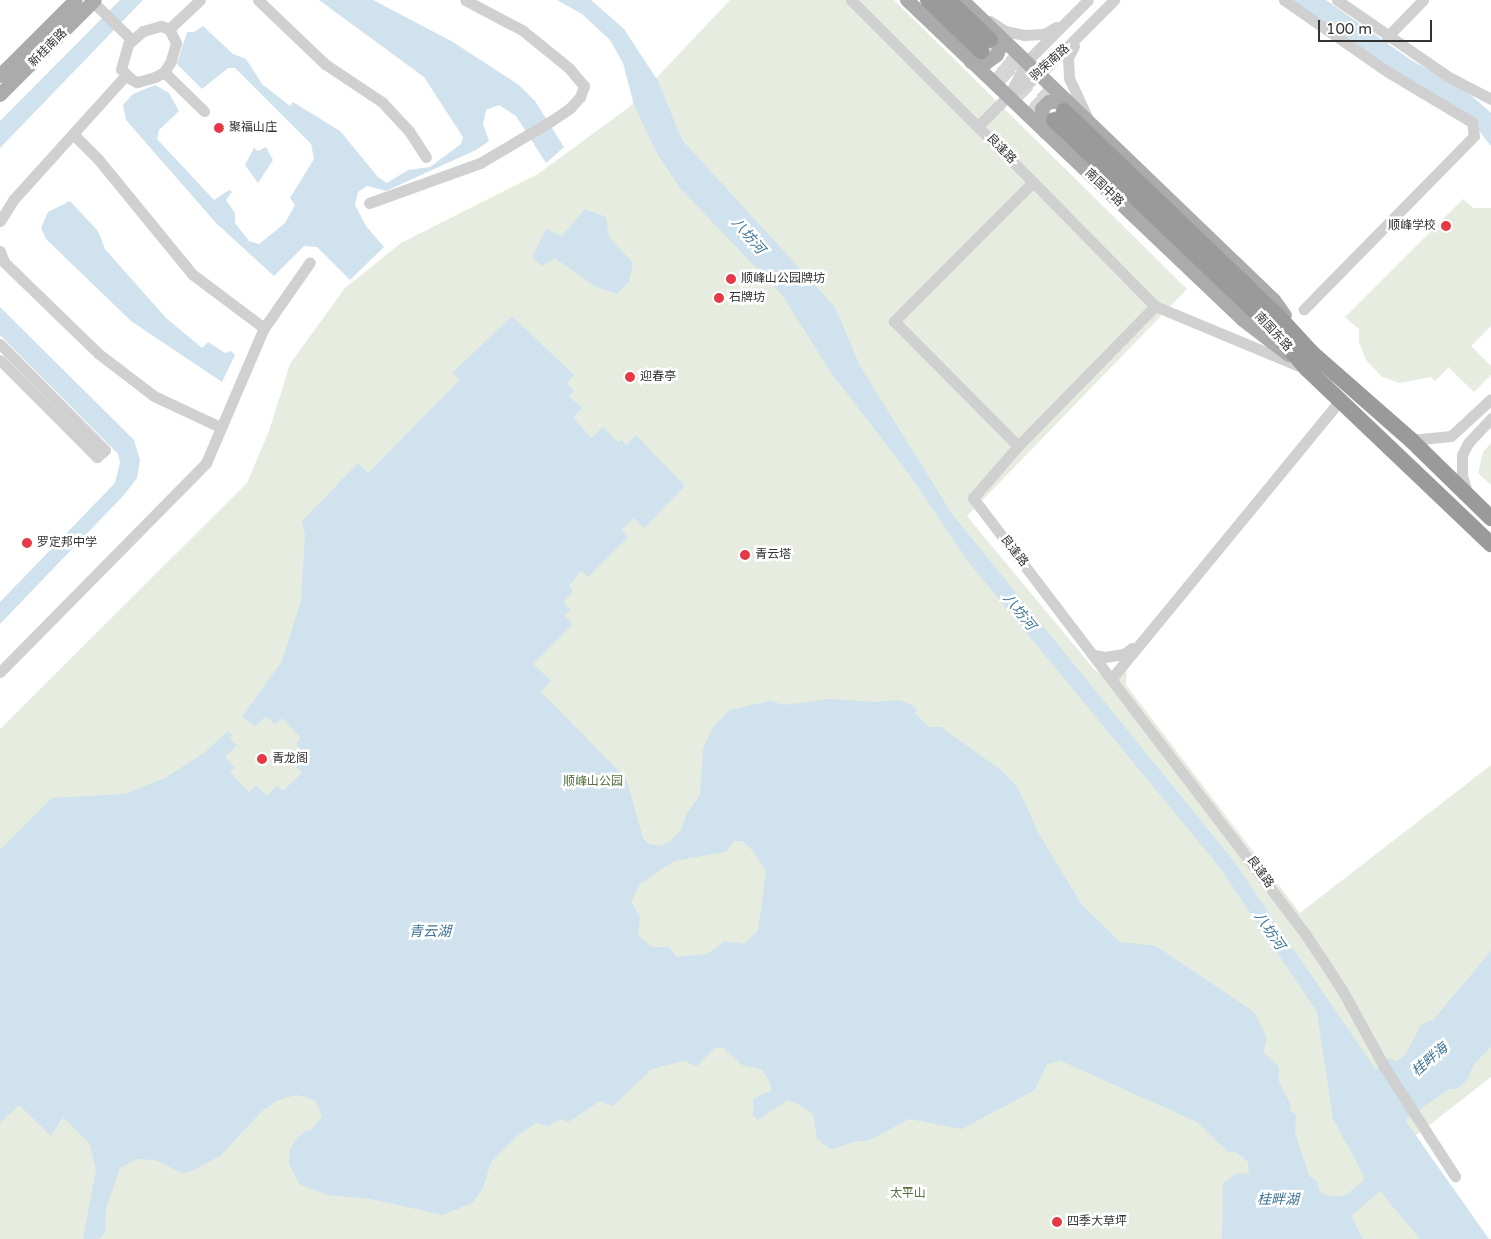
<!DOCTYPE html>
<html>
<head>
<meta charset="utf-8">
<style>
	body { margin:0 }
	#map { position:relative; width:1491px; height:1239px; overflow:hidden; background:#fff; font-family:"Varela Round","Noto Sans SC",sans-serif }
	div>[style] { position:absolute }
	[style*='--x'] { left:calc(var(--x)*1px); top:calc(var(--y)*1px); width:calc(var(--w)*1px); rotate:calc(var(--a)*1deg) }
	.green>* { inset:0; background:#e6ecdf }
	.water>* { inset:0; background:#cfe2ee }
	.highway-tunnel>* { height:16px; margin-top:-8px; transform-origin:0; background:repeating-linear-gradient(90deg,#d6d6d6 0 16px,transparent 0 24px) }
	.minor>* { height:11px; margin:-5.5px; padding:0 5.5px; transform-origin:5.5px; border-radius:5.5px; background:#d0d0d0 }
	.major>* { height:14px; margin:-7px; padding:0 7px; transform-origin:7px; border-radius:7px; background:#ababab }
	.highway>* { height:16px; margin:-8px; padding:0 8px; transform-origin:8px; border-radius:8px; background:#9a9a9a }
	.dots>* { width:14px; height:14px; translate:-50% -50%; box-sizing:border-box; border:2px solid #fff; border-radius:50% }
	span { translate:-50% -50%; white-space:nowrap; text-align:center; line-height:1.15; -webkit-text-stroke:5px #fff; paint-order:stroke }
	.street-label { font-size:12px; color:#333 }
	.poi-label { font-size:12px; color:#333 }
	.left { translate:0 -50%; text-align:left }
	.right { translate:-100% -50%; text-align:right }
	.park-label { font-size:12px; color:#56703f }
	.water-label { font-size:14px; color:#3f7597; font-style:italic }
	.scale { position:absolute; left:1318px; top:20px; width:114px; height:22px; box-sizing:border-box; border:2px solid #333; border-top:0; padding-left:6px; font-size:15px; line-height:18px; white-space:nowrap; color:#333; -webkit-text-stroke:4px #fff; paint-order:stroke }
</style>
</head>
<body>
<div id="map">
	<div class="green">
		<i style="clip-path:polygon(730px 0,894px 0,1187px 289px,967px 516px,1093px 668px,1104px 677px,1127px 668px,1126px 685px,1300px 913px,1491px 765px,1491px 1077px,1415px 1136px,1489px 1239px,0 1239px,0 729px,247px 483px,269px 431px,290px 364px,345px 288px,401px 243px,538px 174px,628px 108px)"></i>
		<i style="clip-path:polygon(1463px 199px,1473px 208px,1491px 208px,1491px 326px,1471px 346px,1491px 366px,1491px 375px,1474px 392px,1449px 368px,1451px 365px,1435px 381px,1431px 377px,1400px 383px,1382px 377px,1366px 360px,1359px 342px,1359px 329px,1345px 317px)"></i>
		<i style="clip-path:polygon(1491px 443px,1491px 485px,1478px 473px,1483px 452px)"></i>
	</div>
	<div class="water">
		<i style="clip-path:polygon(120px 0,143px 0,0 148px,0 121px)"></i>
		<i style="clip-path:polygon(319px 0,373px 0,453px 42px,519px 85px,535px 101px,564px 147px,546px 163px,516px 116px,499px 105px,486px 110px,483px 124px,489px 141px,476px 150px,386px 191px,367px 186px,358px 192px,355px 205px,366px 226px,384px 247px,350px 280px,317px 247px,304px 246px,274px 276px,216px 223px,126px 120px,123px 105px,133px 94px,155px 85px,169px 93px,179px 111px,159px 130px,157px 139px,214px 200px,229px 190px,232px 192px,226px 200px,235px 213px,235px 223px,249px 241px,259px 244px,285px 223px,295px 205px,290px 198px,314px 159px,311px 144px,235px 68px,228px 68px,202px 89px,177px 64px,187px 32px,194px 32px,203px 26px,233px 54px,246px 59px,262px 84px,290px 106px,293px 102px,340px 131px,378px 177px,387px 183px,408px 170px,430px 167px,461px 144px,463px 137px,424px 77px)"></i>
		<i style="clip-path:polygon(evenodd,557px 0,591px 0,624px 29px,658px 81px,682px 140px,835px 307px,860px 366px,952px 514px,1232px 859px,1376px 1070px,1386px 1058px,1397px 1061px,1406px 1054px,1421px 1025px,1434px 1019px,1491px 951px,1491px 1047px,1474px 1064px,1467px 1080px,1457px 1089px,1449px 1089px,1405px 1120px,1489px 1239px,1420px 1239px,1380px 1191px,1351px 1216px,1363px 1239px,1222px 1239px,1223px 1183px,1237px 1173px,1249px 1174px,1248px 1162px,1236px 1152px,1228px 1152px,1197px 1122px,1061px 1061px,1047px 1064px,1035px 1090px,962px 1129px,909px 1119px,868px 1141px,858px 1141px,831px 1149px,817px 1139px,813px 1114px,798px 1104px,788px 1100px,758px 1120px,753px 1116px,753px 1099px,772px 1090px,769px 1081px,762px 1069px,742px 1065px,723px 1048px,715px 1048px,697px 1066px,683px 1061px,652px 1069px,613px 1106px,600px 1101px,568px 1122px,561px 1119px,548px 1126px,536px 1123px,518px 1135px,491px 1162px,483px 1188px,472px 1203px,443px 1215px,371px 1199px,327px 1195px,299px 1184px,289px 1163px,289px 1152px,295px 1140px,305px 1131px,311px 1130px,322px 1116px,315px 1100px,297px 1095px,278px 1100px,262px 1111px,220px 1156px,194px 1170px,182px 1173px,155px 1160px,137px 1159px,120px 1168px,106px 1208px,105px 1233px,99px 1239px,83px 1239px,96px 1170px,90px 1144px,63px 1117px,51px 1136px,19px 1105px,0 1123px,0 850px,52px 798px,125px 794px,165px 778px,204px 753px,228px 731px,232px 735px,230px 739px,237px 745px,225px 757px,235px 768px,230px 772px,249px 792px,256px 785px,267px 796px,277px 785px,283px 791px,302px 773px,296px 766px,306px 756px,296px 744px,301px 738px,282px 718px,275px 725px,266px 716px,255px 726px,242px 717px,282px 661px,301px 601px,305px 535px,302px 521px,358px 463px,368px 473px,460px 380px,452px 373px,512px 316px,574px 375px,567px 383px,574px 391px,569px 396px,582px 408px,573px 417px,591px 438px,603px 427px,618px 442px,621px 440px,626px 445px,636px 435px,685px 486px,644px 528px,634px 518px,621px 530px,628px 537px,588px 577px,581px 571px,569px 586px,573px 592px,563px 602px,571px 610px,564px 616px,573px 624px,533px 664px,551px 681px,541px 692px,626px 778px,643px 838px,648px 844px,660px 846px,669px 842px,681px 830px,687px 813px,700px 795px,703px 749px,713px 727px,730px 710px,770px 701px,784px 705px,830px 699px,877px 702px,899px 700px,912px 705px,917px 710px,915px 713px,929px 727px,941px 727px,1002px 771px,1018px 788px,1039px 834px,1082px 905px,1120px 942px,1156px 946px,1254px 1012px,1267px 1038px,1263px 1052px,1279px 1067px,1279px 1082px,1290px 1103px,1290px 1110px,1296px 1115px,1295px 1132px,1309px 1176px,1317px 1181px,1320px 1192px,1332px 1197px,1346px 1195px,1363px 1181px,1364px 1176px,1333px 1119px,1317px 1012px,1221px 869px,970px 564px,906px 470px,832px 374px,782px 295px,680px 188px,656px 152px,634px 105px,623px 63px,610px 40px,582px 14px,557px 0,734px 841px,742px 841px,752px 850px,766px 872px,758px 931px,744px 944px,725px 941px,707px 954px,677px 957px,669px 947px,652px 947px,638px 935px,640px 917px,631px 902px,640px 884px,674px 861px,726px 852px,734px 841px)"></i>
		<i style="clip-path:polygon(1289px 0,1326px 0,1411px 60px,1465px 90px,1491px 113px,1491px 146px,1465px 113px,1389px 70px)"></i>
		<i style="clip-path:polygon(266px 147px,273px 160px,258px 183px,245px 165px,254px 148px,258px 151px)"></i>
		<i style="clip-path:polygon(70px 201px,98px 231px,105px 249px,166px 318px,202px 348px,208px 342px,225px 353px,231px 351px,235px 355px,222px 382px,131px 321px,46px 239px,41px 228px,48px 212px)"></i>
		<i style="clip-path:polygon(585px 209px,606px 217px,609px 237px,633px 263px,629px 281px,617px 294px,596px 287px,555px 258px,542px 266px,532px 257px,546px 229px,562px 236px)"></i>
		<i style="clip-path:polygon(0 307px,134px 440px,140px 460px,137px 478px,123px 496px,0 624px,0 602px,115px 483px,120px 462px,118px 454px,0 335px)"></i>
	</div>
	<div class="highway-tunnel">
		<i style="--x:990;--y:40;--w:103;--a:43.8"></i>
		<i style="--x:981;--y:51;--w:98;--a:43.3"></i>
	</div>
	<div class="minor">
		<i style="--x:258;--y:0;--w:93;--a:43.7"></i>
		<i style="--x:325;--y:64;--w:69;--a:33.7"></i>
		<i style="--x:382;--y:102;--w:40;--a:47"></i>
		<i style="--x:409;--y:131;--w:31;--a:57"></i>
		<i style="--x:851;--y:0;--w:257;--a:45"></i>
		<i style="--x:1033;--y:182;--w:197;--a:135"></i>
		<i style="--x:894;--y:321;--w:176;--a:45.2"></i>
		<i style="--x:1018;--y:446;--w:69;--a:130.9"></i>
		<i style="--x:973;--y:498;--w:549;--a:52.69"></i>
		<i style="--x:1306;--y:935;--w:64;--a:56.6"></i>
		<i style="--x:1341;--y:988;--w:91;--a:61.2"></i>
		<i style="--x:1385;--y:1068;--w:129;--a:57.1"></i>
		<i style="--x:1284;--y:0;--w:126;--a:34.7"></i>
		<i style="--x:1388;--y:72;--w:98;--a:30.8"></i>
		<i style="--x:1472;--y:122;--w:14;--a:82"></i>
		<i style="--x:1474;--y:136;--w:243;--a:134.5"></i>
		<i style="--x:1337;--y:0;--w:134;--a:34.6"></i>
		<i style="--x:1447;--y:76;--w:50;--a:27.6"></i>
		<i style="--x:93;--y:2;--w:54;--a:44.3"></i>
		<i style="--x:990;--y:21;--w:18;--a:34"></i>
		<i style="--x:1005;--y:31;--w:19;--a:12"></i>
		<i style="--x:1024;--y:35;--w:20;--a:-3"></i>
		<i style="--x:1044;--y:34;--w:14;--a:-30"></i>
		<i style="--x:161;--y:26;--w:9;--a:21"></i>
		<i style="--x:169;--y:29;--w:16;--a:63"></i>
		<i style="--x:176;--y:43;--w:19;--a:106"></i>
		<i style="--x:171;--y:61;--w:13;--a:122"></i>
		<i style="--x:164;--y:72;--w:10;--a:151"></i>
		<i style="--x:155;--y:77;--w:19;--a:164"></i>
		<i style="--x:137;--y:82;--w:7;--a:-153"></i>
		<i style="--x:131;--y:79;--w:14;--a:-135"></i>
		<i style="--x:121;--y:69;--w:26;--a:-74"></i>
		<i style="--x:128;--y:44;--w:20;--a:-41"></i>
		<i style="--x:143;--y:31;--w:19;--a:-16"></i>
		<i style="--x:169;--y:29;--w:42;--a:-43.1"></i>
		<i style="--x:1387;--y:37;--w:52;--a:-45.8"></i>
		<i style="--x:1074;--y:46;--w:13;--a:117"></i>
		<i style="--x:1068;--y:58;--w:20;--a:87"></i>
		<i style="--x:1069;--y:78;--w:43;--a:65.2"></i>
		<i style="--x:164;--y:72;--w:56;--a:44.3"></i>
		<i style="--x:1009;--y:95;--w:38;--a:-62"></i>
		<i style="--x:1027;--y:61;--w:86;--a:-45"></i>
		<i style="--x:978;--y:126;--w:42;--a:-45"></i>
		<i style="--x:1008;--y:96;--w:39;--a:-35"></i>
		<i style="--x:1040;--y:74;--w:105;--a:-45"></i>
		<i style="--x:73;--y:134;--w:35;--a:45"></i>
		<i style="--x:98;--y:159;--w:149;--a:50.7"></i>
		<i style="--x:192;--y:274;--w:90;--a:36.9"></i>
		<i style="--x:1033;--y:182;--w:174;--a:45.5"></i>
		<i style="--x:1155;--y:306;--w:161;--a:22.6"></i>
		<i style="--x:369;--y:203;--w:118;--a:-19.8"></i>
		<i style="--x:480;--y:163;--w:82;--a:-30.6"></i>
		<i style="--x:551;--y:121;--w:23;--a:-34"></i>
		<i style="--x:570;--y:108;--w:15;--a:-48"></i>
		<i style="--x:580;--y:97;--w:12;--a:-70"></i>
		<i style="--x:584;--y:86;--w:23;--a:-130"></i>
		<i style="--x:569;--y:68;--w:60;--a:-141"></i>
		<i style="--x:522;--y:30;--w:64;--a:-152.2"></i>
		<i style="--x:0;--y:221;--w:25;--a:-58"></i>
		<i style="--x:13;--y:200;--w:167;--a:-47.9"></i>
		<i style="--x:0;--y:251;--w:12;--a:70"></i>
		<i style="--x:4;--y:262;--w:132;--a:44.1"></i>
		<i style="--x:99;--y:354;--w:69;--a:37.4"></i>
		<i style="--x:154;--y:396;--w:73;--a:25.2"></i>
		<i style="--x:0;--y:344;--w:149;--a:45.3"></i>
		<i style="--x:105;--y:450;--w:11;--a:139"></i>
		<i style="--x:97;--y:457;--w:137;--a:-135"></i>
		<i style="--x:1411;--y:440;--w:40;--a:-5.7"></i>
		<i style="--x:1451;--y:436;--w:54;--a:-42.8"></i>
		<i style="--x:1018;--y:446;--w:196;--a:-45.6"></i>
		<i style="--x:1467;--y:492;--w:17;--a:-107"></i>
		<i style="--x:1462;--y:476;--w:21;--a:-90"></i>
		<i style="--x:1462;--y:455;--w:13;--a:-63"></i>
		<i style="--x:1468;--y:443;--w:34;--a:-47"></i>
		<i style="--x:1094;--y:655;--w:11;--a:10"></i>
		<i style="--x:1105;--y:657;--w:19;--a:-9"></i>
		<i style="--x:1124;--y:654;--w:10;--a:-37"></i>
		<i style="--x:0;--y:672;--w:293;--a:-45.4"></i>
		<i style="--x:206;--y:463;--w:147;--a:-66.8"></i>
		<i style="--x:264;--y:328;--w:80;--a:-55.1"></i>
		<i style="--x:1112;--y:678;--w:360;--a:-50.6"></i>
	</div>
	<div class="major">
		<i style="--x:907;--y:0;--w:464;--a:43.6"></i>
		<i style="--x:1243;--y:320;--w:58;--a:37.3"></i>
		<i style="--x:962;--y:0;--w:433;--a:43.9"></i>
		<i style="--x:1274;--y:300;--w:19;--a:55"></i>
		<i style="--x:971;--y:62;--w:15;--a:4"></i>
		<i style="--x:986;--y:63;--w:14;--a:-36"></i>
		<i style="--x:997;--y:55;--w:11;--a:-68"></i>
		<i style="--x:1001;--y:45;--w:13;--a:-122"></i>
		<i style="--x:0;--y:76;--w:107;--a:-45"></i>
		<i style="--x:0;--y:95;--w:134;--a:-45"></i>
		<i style="--x:1045;--y:132;--w:23;--a:-97"></i>
		<i style="--x:1042;--y:109;--w:10;--a:-45"></i>
		<i style="--x:1049;--y:102;--w:15;--a:0"></i>
		<i style="--x:1064;--y:102;--w:9;--a:32"></i>
	</div>
	<div class="highway">
		<i style="--x:928;--y:0;--w:74;--a:43.9"></i>
		<i style="--x:948;--y:0;--w:58;--a:43.6"></i>
		<i style="--x:1064;--y:111;--w:295;--a:43.8"></i>
		<i style="--x:1277;--y:315;--w:52;--a:47.4"></i>
		<i style="--x:1312;--y:353;--w:132;--a:41.3"></i>
		<i style="--x:1411;--y:440;--w:112;--a:44.3"></i>
		<i style="--x:1054;--y:120;--w:296;--a:43.6"></i>
		<i style="--x:1268;--y:324;--w:60;--a:49.1"></i>
		<i style="--x:1307;--y:369;--w:254;--a:43.6"></i>
	</div>
	<div class="dots">
		<i style="left:219px;top:128px;background:#e63946"></i>
		<i style="left:1446px;top:226px;background:#e63946"></i>
		<i style="left:731px;top:279px;background:#e63946"></i>
		<i style="left:719px;top:298px;background:#e63946"></i>
		<i style="left:630px;top:377px;background:#e63946"></i>
		<i style="left:27px;top:543px;background:#e63946"></i>
		<i style="left:745px;top:555px;background:#e63946"></i>
		<i style="left:262px;top:759px;background:#e63946"></i>
		<i style="left:1057px;top:1222px;background:#e63946"></i>
	</div>
	<div class="street-label">
		<span style="left:48px;top:48px;rotate:-45deg">新桂南路</span>
		<span style="left:1050px;top:63px;rotate:-42deg">驹荣南路</span>
		<span style="left:1001px;top:149px;rotate:46deg">良逢路</span>
		<span style="left:1104px;top:188px;rotate:44deg">南国中路</span>
		<span style="left:1273px;top:332px;rotate:47deg">南国东路</span>
		<span style="left:1014px;top:551px;rotate:52deg">良逢路</span>
		<span style="left:1260px;top:872px;rotate:54deg">良逢路</span>
	</div>
	<div class="poi-label">
		<span class="left" style="left:229px;top:128px">聚福山庄</span>
		<span class="right" style="left:1436px;top:226px">顺峰学校</span>
		<span class="left" style="left:741px;top:279px">顺峰山公园牌坊</span>
		<span class="left" style="left:729px;top:298px">石牌坊</span>
		<span class="left" style="left:640px;top:377px">迎春亭</span>
		<span class="left" style="left:37px;top:543px">罗定邦中学</span>
		<span class="left" style="left:755px;top:555px">青云塔</span>
		<span class="left" style="left:272px;top:759px">青龙阁</span>
		<span class="left" style="left:1067px;top:1222px">四季大草坪</span>
	</div>
	<div class="park-label">
		<span style="left:593px;top:782px">顺峰山公园</span>
		<span style="left:908px;top:1194px">太平山</span>
	</div>
	<div class="water-label">
		<span style="left:748px;top:236px;rotate:49deg">八坊河</span>
		<span style="left:1019px;top:612px;rotate:51deg">八坊河</span>
		<span style="left:1269px;top:931px;rotate:56deg">八坊河</span>
		<span style="left:430px;top:932px">青云湖</span>
		<span style="left:1430px;top:1060px;rotate:-41deg">桂畔海</span>
		<span style="left:1278px;top:1200px">桂畔湖</span>
	</div>
	<div class="scale">100 m</div>
</div>
</body>
</html>
